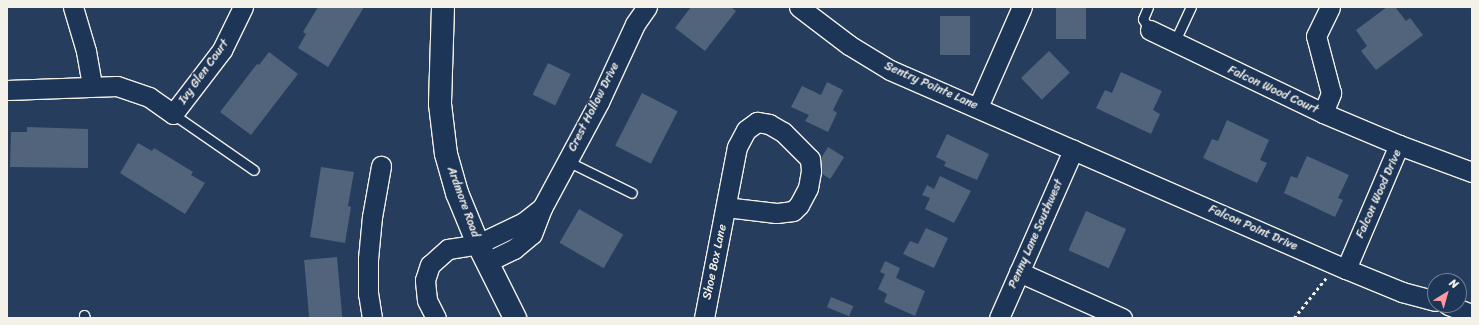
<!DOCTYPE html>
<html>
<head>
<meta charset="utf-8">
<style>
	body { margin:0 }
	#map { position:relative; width:1479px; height:325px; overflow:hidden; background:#263d5d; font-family:Sriracha,sans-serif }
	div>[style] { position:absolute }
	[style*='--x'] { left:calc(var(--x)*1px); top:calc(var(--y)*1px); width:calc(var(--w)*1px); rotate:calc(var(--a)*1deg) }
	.building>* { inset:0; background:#52647b; transform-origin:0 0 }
	.path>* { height:2.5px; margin-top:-1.25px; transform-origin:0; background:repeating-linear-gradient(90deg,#f4f1e8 0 3px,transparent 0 6px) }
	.roads { filter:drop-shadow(1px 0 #f4f1e8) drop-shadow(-1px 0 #f4f1e8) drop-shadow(0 1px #f4f1e8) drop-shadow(0 -1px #f4f1e8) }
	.lane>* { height:9px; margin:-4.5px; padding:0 4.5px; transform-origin:4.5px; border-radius:4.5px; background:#1d3557 }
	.street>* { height:19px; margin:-9.5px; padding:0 9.5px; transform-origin:9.5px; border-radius:9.5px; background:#1d3557 }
	.secondary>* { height:22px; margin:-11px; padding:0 11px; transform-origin:11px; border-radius:11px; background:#1d3557 }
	span { translate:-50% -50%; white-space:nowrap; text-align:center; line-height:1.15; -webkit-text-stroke:3.5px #1d3557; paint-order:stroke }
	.street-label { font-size:12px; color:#f4f1e8 }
	.frame { position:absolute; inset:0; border:8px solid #f4f1e8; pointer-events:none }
	.north { position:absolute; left:1427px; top:273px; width:40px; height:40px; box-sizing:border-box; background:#1d3557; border:1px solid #738091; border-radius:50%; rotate:37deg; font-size:11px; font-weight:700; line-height:16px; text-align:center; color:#f4f1e8 }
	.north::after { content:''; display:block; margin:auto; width:14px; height:18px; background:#ff9aa2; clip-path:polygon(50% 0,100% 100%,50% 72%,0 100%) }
</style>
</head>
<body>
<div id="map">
	<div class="building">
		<i style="clip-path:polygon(318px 7px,364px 7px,328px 67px,298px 48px,306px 34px,303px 32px)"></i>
		<i style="clip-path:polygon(691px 7px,731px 7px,736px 11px,705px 51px,675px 28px)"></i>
		<i style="left:1056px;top:7px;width:30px;height:32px"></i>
		<i style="clip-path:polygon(1387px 7px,1395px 7px,1406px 21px,1410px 18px,1423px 35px,1376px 70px,1361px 51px,1367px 46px,1356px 30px)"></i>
		<i style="left:940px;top:16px;width:30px;height:39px"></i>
		<i style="left:1049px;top:51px;width:30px;height:39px;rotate:46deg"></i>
		<i style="clip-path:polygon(269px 52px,298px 74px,251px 135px,220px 112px,257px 64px,259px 65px)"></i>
		<i style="left:548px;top:63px;width:25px;height:35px;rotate:26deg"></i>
		<i style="clip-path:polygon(1121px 72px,1162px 91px,1153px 110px,1160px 114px,1151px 134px,1096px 108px,1105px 90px,1112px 93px)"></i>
		<i style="clip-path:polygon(827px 82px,843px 90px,833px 110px,837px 113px,828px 132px,805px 121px,809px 115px,791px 107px,802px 86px,821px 95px)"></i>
		<i style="left:642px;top:93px;width:40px;height:59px;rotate:27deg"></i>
		<i style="clip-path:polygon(1227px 120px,1269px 140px,1260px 160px,1267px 163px,1257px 183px,1203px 158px,1212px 139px,1218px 141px)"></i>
		<i style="clip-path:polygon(27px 127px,88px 129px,88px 168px,10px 167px,11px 132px,27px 132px)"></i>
		<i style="clip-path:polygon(947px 134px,989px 154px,977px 180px,944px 166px,946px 162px,936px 157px)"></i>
		<i style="clip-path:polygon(138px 143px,152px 151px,154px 148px,193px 172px,191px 175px,205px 183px,185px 214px,120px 173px)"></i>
		<i style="left:828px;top:147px;width:19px;height:26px;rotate:32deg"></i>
		<i style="clip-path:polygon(1307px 156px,1349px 175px,1338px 198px,1343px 200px,1335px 217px,1284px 193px,1291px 176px,1297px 178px)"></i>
		<i style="clip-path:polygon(321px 167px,354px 172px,348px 206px,351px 207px,345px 243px,310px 237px)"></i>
		<i style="clip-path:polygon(940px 176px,971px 191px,954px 223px,925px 209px,930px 198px,922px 195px,927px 185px,934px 189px)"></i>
		<i style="left:579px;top:209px;width:51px;height:39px;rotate:30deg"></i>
		<i style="left:1086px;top:211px;width:44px;height:43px;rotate:24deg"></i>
		<i style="clip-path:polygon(926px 228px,948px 238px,934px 268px,903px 254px,910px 241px,918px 244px)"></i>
		<i style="left:337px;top:257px;width:61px;height:33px;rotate:85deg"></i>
		<i style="clip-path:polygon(885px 261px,900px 268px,896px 278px,925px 291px,915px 316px,884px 302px,887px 294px,878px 289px,885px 274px,880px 272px)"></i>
		<i style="left:831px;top:297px;width:24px;height:11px;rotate:22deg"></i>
	</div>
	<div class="path">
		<i style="--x:1294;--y:318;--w:51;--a:-51.3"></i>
	</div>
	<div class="roads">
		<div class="lane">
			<i style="--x:1148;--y:7;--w:13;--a:113"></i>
			<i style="--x:1143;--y:19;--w:13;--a:58"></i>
			<i style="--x:1174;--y:43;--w:40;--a:-65"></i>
			<i style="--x:173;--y:114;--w:98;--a:34.7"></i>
			<i style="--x:567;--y:161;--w:72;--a:26.2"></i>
			<i style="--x:84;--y:315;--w:3;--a:72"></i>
		</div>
		<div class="street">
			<i style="--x:73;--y:7;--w:46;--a:73.5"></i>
			<i style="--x:86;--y:51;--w:36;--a:80"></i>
			<i style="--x:799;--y:7;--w:63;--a:37.2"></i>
			<i style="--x:849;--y:45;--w:48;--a:31.4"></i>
			<i style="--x:890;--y:70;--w:498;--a:23.6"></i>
			<i style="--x:1346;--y:269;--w:61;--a:22.3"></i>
			<i style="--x:1402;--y:292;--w:34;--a:15"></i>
			<i style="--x:1150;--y:30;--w:192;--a:25.6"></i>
			<i style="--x:1323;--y:113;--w:82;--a:22.8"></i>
			<i style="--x:1399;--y:145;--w:78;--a:20.3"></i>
			<i style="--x:7;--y:90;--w:110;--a:-2.1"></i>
			<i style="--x:117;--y:86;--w:34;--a:19"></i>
			<i style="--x:149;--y:97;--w:29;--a:35"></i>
			<i style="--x:173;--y:114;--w:81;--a:-52.6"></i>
			<i style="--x:222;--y:50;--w:48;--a:-64"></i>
			<i style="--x:978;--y:107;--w:109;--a:-66.3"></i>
			<i style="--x:1323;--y:113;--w:22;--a:-68"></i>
			<i style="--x:1331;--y:93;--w:59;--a:-104.7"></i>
			<i style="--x:1316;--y:36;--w:32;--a:-64"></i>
			<i style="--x:487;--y:262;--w:30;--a:-26"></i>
			<i style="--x:514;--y:249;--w:23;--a:-40"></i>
			<i style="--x:532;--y:234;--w:28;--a:-69"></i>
			<i style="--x:542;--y:208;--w:120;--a:-61.7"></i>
			<i style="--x:599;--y:102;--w:86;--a:-65.2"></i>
			<i style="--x:635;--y:24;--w:21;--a:-55"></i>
			<i style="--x:1346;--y:269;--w:135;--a:-66.9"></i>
			<i style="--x:1019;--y:272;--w:113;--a:24.1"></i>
			<i style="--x:1448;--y:305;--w:26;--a:21"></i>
			<i style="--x:372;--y:318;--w:24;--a:-99"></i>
			<i style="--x:368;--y:294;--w:35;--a:-90"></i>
			<i style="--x:368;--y:259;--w:42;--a:-84.6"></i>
			<i style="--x:372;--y:217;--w:52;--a:-80"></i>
			<i style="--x:436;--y:318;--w:20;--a:-117"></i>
			<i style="--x:427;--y:300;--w:20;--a:-96"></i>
			<i style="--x:425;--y:280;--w:16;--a:-72"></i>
			<i style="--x:430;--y:265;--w:24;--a:-42"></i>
			<i style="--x:448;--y:249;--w:30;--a:-9"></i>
			<i style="--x:478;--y:244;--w:51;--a:-25.6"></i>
			<i style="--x:524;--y:222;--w:23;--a:-38"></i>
			<i style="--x:704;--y:318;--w:174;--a:-79.1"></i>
			<i style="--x:737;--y:147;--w:19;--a:-62"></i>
			<i style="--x:746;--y:130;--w:14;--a:-36"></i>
			<i style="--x:757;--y:122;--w:12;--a:9"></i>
			<i style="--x:769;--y:124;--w:16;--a:30"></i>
			<i style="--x:783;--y:132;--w:38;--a:45"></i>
			<i style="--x:810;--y:159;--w:12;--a:85"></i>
			<i style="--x:811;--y:171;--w:17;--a:100"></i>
			<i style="--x:808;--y:188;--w:19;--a:118"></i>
			<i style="--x:799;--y:205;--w:8;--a:135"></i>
			<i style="--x:793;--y:211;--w:17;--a:173"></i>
			<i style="--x:776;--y:213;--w:50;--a:-173.2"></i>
			<i style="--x:999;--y:318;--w:184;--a:-66.2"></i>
		</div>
		<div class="secondary">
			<i style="--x:443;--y:7;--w:97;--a:91.8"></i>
			<i style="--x:440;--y:104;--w:50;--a:83.2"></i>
			<i style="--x:446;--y:154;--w:41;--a:74.2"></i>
			<i style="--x:457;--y:193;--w:55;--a:67.6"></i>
			<i style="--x:478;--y:244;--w:83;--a:63.4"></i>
		</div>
	</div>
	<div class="street-label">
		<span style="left:204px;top:72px;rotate:-54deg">Ivy Glen Court</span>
		<span style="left:931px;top:86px;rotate:24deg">Sentry Pointe Lane</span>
		<span style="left:1273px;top:90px;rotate:25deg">Falcon Wood Court</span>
		<span style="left:594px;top:107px;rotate:-63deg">Crest Hollow Drive</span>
		<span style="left:1379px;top:194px;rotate:-66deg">Falcon Wood Drive</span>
		<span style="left:463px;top:202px;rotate:70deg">Ardmore Road</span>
		<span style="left:1253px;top:228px;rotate:24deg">Falcon Point Drive</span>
		<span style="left:1036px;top:234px;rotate:-66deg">Penny Lane Southwest</span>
		<span style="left:715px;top:262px;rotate:-78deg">Shoe Box Lane</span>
	</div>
	<div class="frame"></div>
	<div class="north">N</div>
</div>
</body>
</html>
